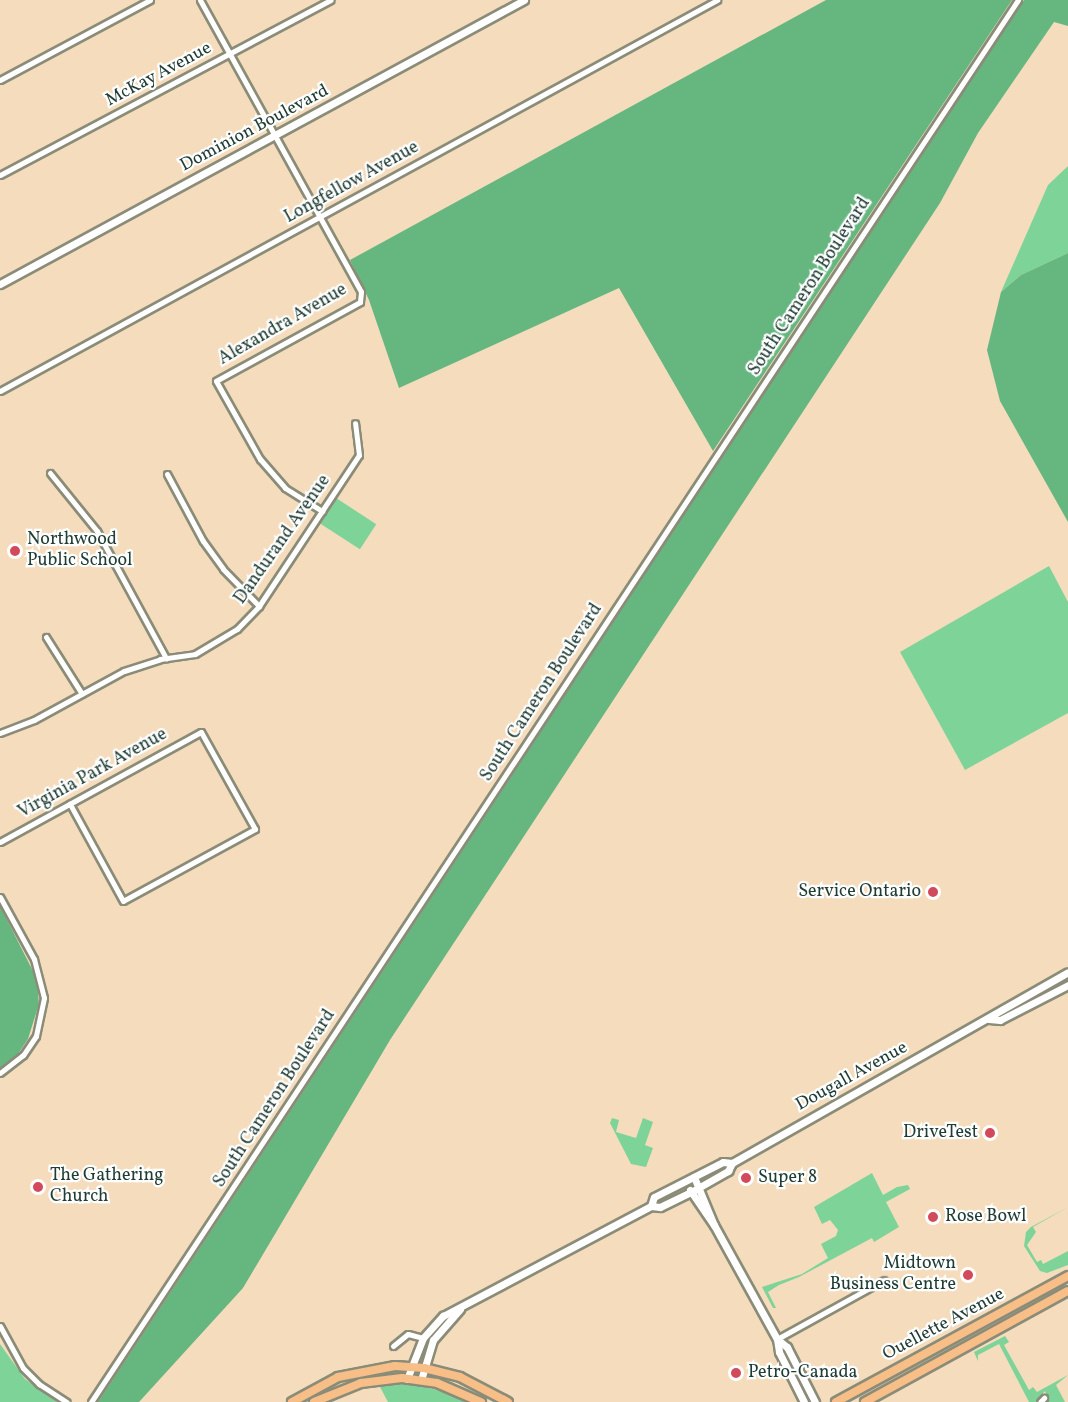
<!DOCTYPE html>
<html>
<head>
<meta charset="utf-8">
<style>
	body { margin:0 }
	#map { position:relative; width:1068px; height:1402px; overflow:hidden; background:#f4dcbd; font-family:Vollkorn,serif }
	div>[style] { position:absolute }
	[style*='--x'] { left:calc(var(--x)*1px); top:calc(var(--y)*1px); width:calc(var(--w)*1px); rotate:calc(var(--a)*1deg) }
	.green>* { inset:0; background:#7ed498; transform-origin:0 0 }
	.forest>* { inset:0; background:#66b680 }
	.roads { filter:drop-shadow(2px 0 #8a8c78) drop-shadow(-2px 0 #8a8c78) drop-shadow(0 2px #8a8c78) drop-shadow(0 -2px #8a8c78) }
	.minor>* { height:5px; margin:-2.5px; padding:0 2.5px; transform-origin:2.5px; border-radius:2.5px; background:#fff }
	.tertiary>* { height:7px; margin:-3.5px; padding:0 3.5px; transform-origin:3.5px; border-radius:3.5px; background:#fff }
	.primary>* { height:8px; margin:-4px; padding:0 4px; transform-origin:4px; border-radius:4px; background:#f7be88 }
	.dots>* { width:16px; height:16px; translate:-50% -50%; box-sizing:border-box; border:3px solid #fff; border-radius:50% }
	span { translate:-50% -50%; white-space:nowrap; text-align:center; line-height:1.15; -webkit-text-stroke:4.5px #fff; paint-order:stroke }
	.street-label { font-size:18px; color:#1f3d34 }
	.poi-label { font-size:18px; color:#1f3d34 }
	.left { translate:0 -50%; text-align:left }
	.right { translate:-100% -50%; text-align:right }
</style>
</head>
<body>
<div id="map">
	<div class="green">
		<i style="clip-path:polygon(1068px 166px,1068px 253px,1021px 275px,1001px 292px,1048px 185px)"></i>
		<i style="left:336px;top:498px;width:48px;height:30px;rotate:33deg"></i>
		<i style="clip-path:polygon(1049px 566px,1068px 602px,1068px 713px,965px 770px,900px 652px)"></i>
		<i style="clip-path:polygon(612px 1118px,619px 1120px,616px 1132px,636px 1138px,643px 1118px,653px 1122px,645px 1145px,653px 1148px,646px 1167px,631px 1164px,610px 1123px)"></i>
		<i style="clip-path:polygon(872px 1173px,883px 1195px,897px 1187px,908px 1185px,910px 1189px,886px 1202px,899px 1227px,874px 1242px,872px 1238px,799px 1277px,779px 1285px,768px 1292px,776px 1308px,773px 1308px,762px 1287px,802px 1274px,828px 1258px,821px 1244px,836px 1236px,838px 1230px,830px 1220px,822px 1224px,814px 1207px)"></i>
		<i style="clip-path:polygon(1068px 1207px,1033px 1227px,1036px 1232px,1027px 1245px,1037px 1262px,1041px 1260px,1043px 1264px,1068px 1251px,1068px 1265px,1047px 1273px,1040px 1271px,1024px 1246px,1026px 1232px,1031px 1227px)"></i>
		<i style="clip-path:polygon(1005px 1336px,1009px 1342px,1004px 1345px,1029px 1390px,1033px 1387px,1037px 1392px,1068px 1375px,1056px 1385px,1065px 1402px,1048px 1402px,1045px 1391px,1036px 1402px,1029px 1402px,999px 1344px,978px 1355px,978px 1361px,974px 1352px)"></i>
		<i style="clip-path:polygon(0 1344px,25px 1379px,57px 1402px,0 1402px)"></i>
		<i style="clip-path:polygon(388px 1384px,421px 1385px,472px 1402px,388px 1402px,380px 1387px)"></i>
	</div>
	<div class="forest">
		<i style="clip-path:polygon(826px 0,1012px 0,713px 451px,619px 288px,399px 388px,369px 300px,350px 260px)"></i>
		<i style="clip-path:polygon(1024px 0,1068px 0,1068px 26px,1054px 22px,978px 133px,940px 203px,390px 1040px,243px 1288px,139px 1402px,98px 1402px)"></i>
		<i style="clip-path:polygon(1068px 253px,1068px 522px,1000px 401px,987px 350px,1001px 292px,1021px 275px)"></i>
		<i style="clip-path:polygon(0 906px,37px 979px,39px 1004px,28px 1039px,18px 1054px,0 1068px)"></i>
	</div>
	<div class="roads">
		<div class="minor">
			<i style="--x:200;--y:0;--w:333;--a:61.1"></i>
			<i style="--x:361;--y:292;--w:10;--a:96"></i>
			<i style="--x:360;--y:302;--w:164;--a:151.3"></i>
			<i style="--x:216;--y:381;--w:90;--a:60.6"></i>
			<i style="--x:260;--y:459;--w:38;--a:49"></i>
			<i style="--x:285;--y:488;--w:44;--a:31.9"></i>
			<i style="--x:0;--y:80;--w:170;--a:-28.1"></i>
			<i style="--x:0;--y:175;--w:374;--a:-27.9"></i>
			<i style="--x:0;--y:391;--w:817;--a:-28.6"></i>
			<i style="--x:50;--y:473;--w:75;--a:51"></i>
			<i style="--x:97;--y:531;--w:145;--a:61.5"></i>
			<i style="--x:167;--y:474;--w:76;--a:61.8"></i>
			<i style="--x:203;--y:541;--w:34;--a:54"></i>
			<i style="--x:223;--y:569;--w:52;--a:45.8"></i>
			<i style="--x:46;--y:637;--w:67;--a:57.7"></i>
			<i style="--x:0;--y:733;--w:36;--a:-21"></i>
			<i style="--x:34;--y:720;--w:102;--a:-28.6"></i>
			<i style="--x:124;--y:671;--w:38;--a:-18"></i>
			<i style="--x:160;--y:659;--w:35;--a:-8"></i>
			<i style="--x:195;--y:654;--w:49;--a:-30.8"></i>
			<i style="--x:237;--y:629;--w:32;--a:-46"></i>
			<i style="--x:259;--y:606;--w:181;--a:-56.5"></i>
			<i style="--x:359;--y:455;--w:32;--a:-97"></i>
			<i style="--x:0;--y:842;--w:229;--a:-28.7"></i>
			<i style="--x:201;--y:732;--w:111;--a:60.9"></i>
			<i style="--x:255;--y:829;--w:150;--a:151.4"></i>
			<i style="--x:123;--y:901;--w:111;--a:-118.7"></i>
			<i style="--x:0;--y:897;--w:71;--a:61.3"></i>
			<i style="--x:34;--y:959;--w:40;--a:75.6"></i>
			<i style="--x:44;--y:998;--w:39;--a:102"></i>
			<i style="--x:36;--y:1036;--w:23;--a:124"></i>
			<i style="--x:23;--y:1055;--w:29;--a:142"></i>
			<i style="--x:0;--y:1326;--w:48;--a:61.3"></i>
			<i style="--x:23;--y:1368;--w:23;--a:45"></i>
			<i style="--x:39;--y:1384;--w:33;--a:33"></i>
			<i style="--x:777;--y:1339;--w:122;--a:-28.9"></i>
			<i style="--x:393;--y:1346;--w:19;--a:-39"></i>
			<i style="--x:408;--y:1334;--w:16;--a:15"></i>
			<i style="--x:91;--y:1402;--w:1681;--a:-56.53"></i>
			<i style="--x:1040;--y:1402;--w:6;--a:-45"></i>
		</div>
		<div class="tertiary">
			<i style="--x:0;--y:284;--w:596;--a:-28.46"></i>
			<i style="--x:989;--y:1019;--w:11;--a:5"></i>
			<i style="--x:1000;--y:1020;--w:76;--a:-27.2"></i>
			<i style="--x:694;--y:1177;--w:52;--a:67.4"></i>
			<i style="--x:714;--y:1225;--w:130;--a:61.1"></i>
			<i style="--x:777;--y:1339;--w:13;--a:81"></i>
			<i style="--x:779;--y:1352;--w:56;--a:63.4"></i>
			<i style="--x:690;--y:1190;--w:42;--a:55.6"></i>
			<i style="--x:651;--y:1206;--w:9;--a:-72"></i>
			<i style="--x:654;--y:1197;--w:77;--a:-26.9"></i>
			<i style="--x:723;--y:1162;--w:9;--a:6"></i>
			<i style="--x:732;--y:1163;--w:386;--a:-29.6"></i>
			<i style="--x:777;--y:1339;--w:13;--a:39"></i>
			<i style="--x:787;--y:1347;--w:62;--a:63"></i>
			<i style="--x:407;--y:1379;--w:44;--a:-68.7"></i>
			<i style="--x:423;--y:1338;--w:30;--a:-48"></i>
			<i style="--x:443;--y:1316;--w:235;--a:-27.9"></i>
			<i style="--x:651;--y:1206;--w:9;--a:6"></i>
			<i style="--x:660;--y:1207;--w:34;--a:-26"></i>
			<i style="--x:691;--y:1192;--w:43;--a:-29.6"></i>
			<i style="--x:728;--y:1171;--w:9;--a:-63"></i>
			<i style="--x:421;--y:1380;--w:42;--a:-73.3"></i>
			<i style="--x:433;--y:1340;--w:41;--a:-48.9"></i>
		</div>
		<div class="primary">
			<i style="--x:292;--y:1402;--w:52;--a:-28.5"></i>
			<i style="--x:338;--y:1377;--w:58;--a:-10.9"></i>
			<i style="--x:395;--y:1366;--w:29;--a:4"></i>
			<i style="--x:424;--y:1368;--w:37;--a:14"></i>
			<i style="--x:460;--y:1377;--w:54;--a:27.5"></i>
			<i style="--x:314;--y:1402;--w:51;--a:-22"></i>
			<i style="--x:361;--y:1383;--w:41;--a:-7"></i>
			<i style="--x:402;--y:1378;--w:35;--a:8"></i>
			<i style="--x:437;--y:1383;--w:48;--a:23.4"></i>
			<i style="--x:836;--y:1402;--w:264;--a:-28.5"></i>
			<i style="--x:865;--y:1402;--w:231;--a:-28.7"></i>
		</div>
	</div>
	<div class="dots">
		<i style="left:15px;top:551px;background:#d1495b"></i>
		<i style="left:933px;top:892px;background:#d1495b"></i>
		<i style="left:990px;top:1133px;background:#d1495b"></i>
		<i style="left:746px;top:1178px;background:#d1495b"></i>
		<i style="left:38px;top:1187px;background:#d1495b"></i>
		<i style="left:933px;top:1217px;background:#d1495b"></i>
		<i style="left:968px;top:1275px;background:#d1495b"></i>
		<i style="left:736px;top:1373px;background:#d1495b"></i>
	</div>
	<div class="street-label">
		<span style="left:159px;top:75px;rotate:-28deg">McKay Avenue</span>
		<span style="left:255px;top:129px;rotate:-28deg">Dominion Boulevard</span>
		<span style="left:352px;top:183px;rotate:-29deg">Longfellow Avenue</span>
		<span style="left:810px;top:287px;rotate:-57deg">South Cameron Boulevard</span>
		<span style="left:283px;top:325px;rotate:-30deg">Alexandra Avenue</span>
		<span style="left:283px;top:540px;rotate:-55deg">Dandurand Avenue</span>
		<span style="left:542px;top:693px;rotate:-57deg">South Cameron Boulevard</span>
		<span style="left:93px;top:774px;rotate:-29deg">Virginia Park Avenue</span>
		<span style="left:852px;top:1077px;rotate:-29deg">Dougall Avenue</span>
		<span style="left:275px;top:1099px;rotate:-57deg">South Cameron Boulevard</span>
		<span style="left:944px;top:1325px;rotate:-28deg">Ouellette Avenue</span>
	</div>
	<div class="poi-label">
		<span class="left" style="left:27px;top:551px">Northwood<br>Public School</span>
		<span class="right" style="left:921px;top:892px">Service Ontario</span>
		<span class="right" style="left:978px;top:1133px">DriveTest</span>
		<span class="left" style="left:50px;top:1187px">The Gathering<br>Church</span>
		<span class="left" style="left:758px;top:1178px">Super 8</span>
		<span class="left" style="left:945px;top:1217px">Rose Bowl</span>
		<span class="right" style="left:956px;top:1275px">Midtown<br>Business Centre</span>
		<span class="left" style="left:748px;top:1373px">Petro-Canada</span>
	</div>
</div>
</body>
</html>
